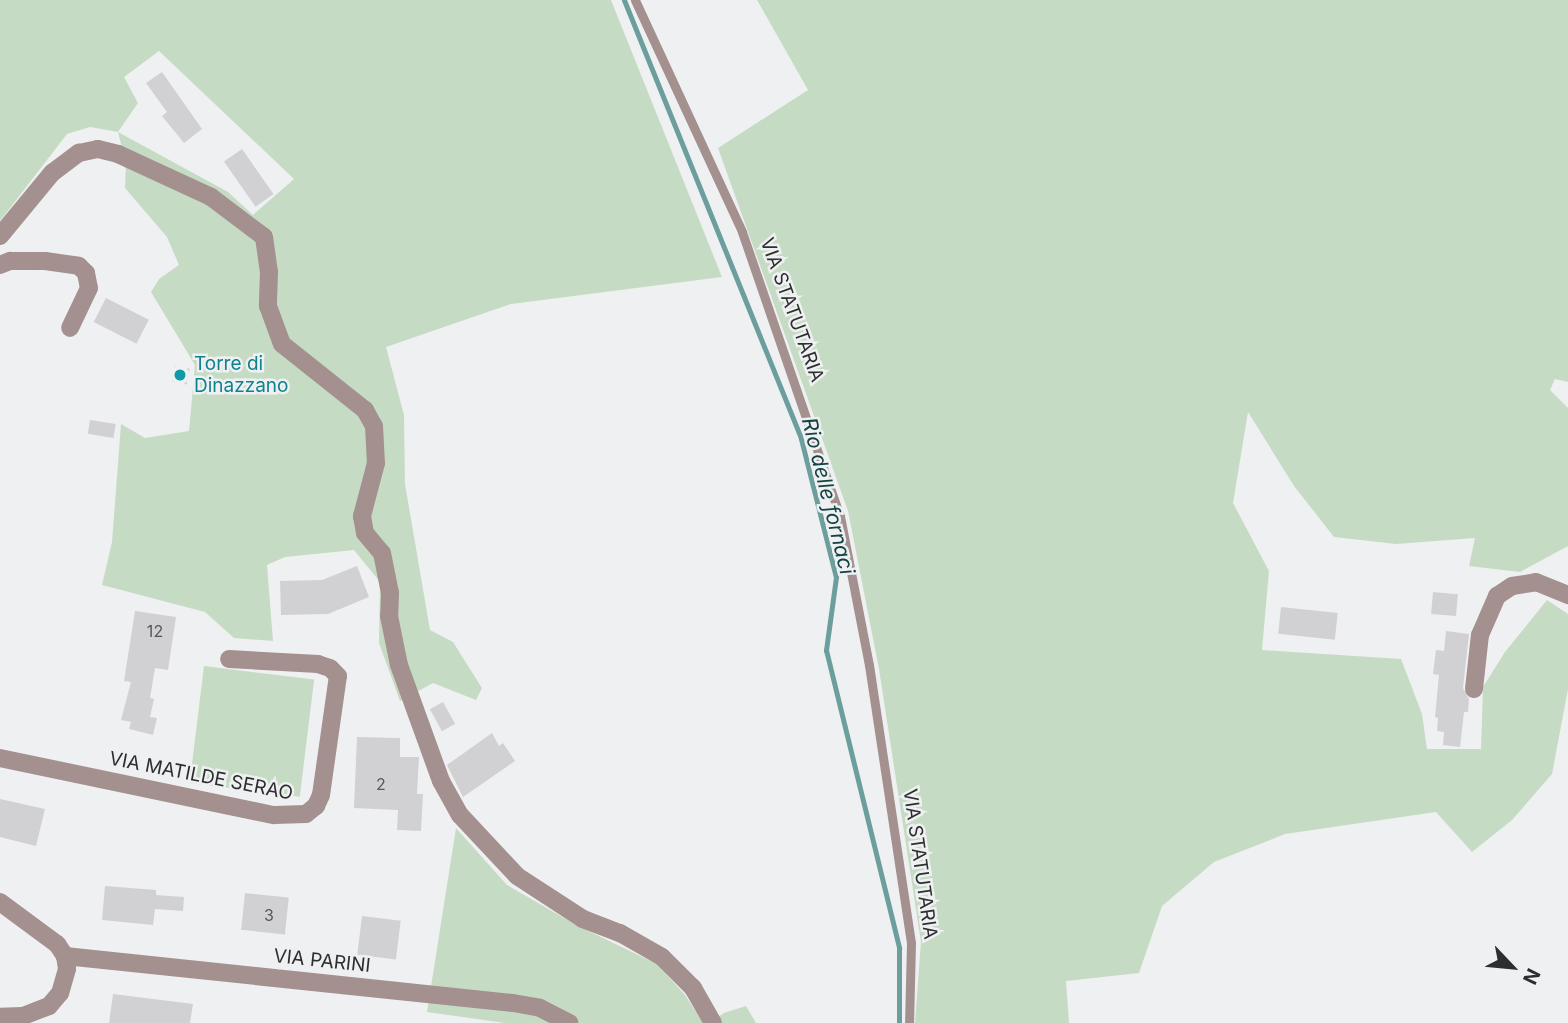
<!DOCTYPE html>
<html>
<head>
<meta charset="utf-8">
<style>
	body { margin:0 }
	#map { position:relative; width:1568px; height:1023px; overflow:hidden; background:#eff0f2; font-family:Inter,sans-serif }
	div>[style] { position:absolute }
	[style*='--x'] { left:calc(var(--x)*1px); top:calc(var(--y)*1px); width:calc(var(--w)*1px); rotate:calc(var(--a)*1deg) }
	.green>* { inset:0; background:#c6dbc4; transform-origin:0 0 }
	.stream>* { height:5px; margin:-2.5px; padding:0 2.5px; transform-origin:2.5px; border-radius:2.5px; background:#6d9e9e }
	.building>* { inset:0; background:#d1d1d4; transform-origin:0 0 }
	.lane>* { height:9px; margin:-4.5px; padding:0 4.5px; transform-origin:4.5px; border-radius:4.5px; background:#a4908f }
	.street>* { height:18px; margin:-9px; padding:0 9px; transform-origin:9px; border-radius:9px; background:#a4908f }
	.dots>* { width:19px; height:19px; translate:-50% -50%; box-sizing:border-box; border:4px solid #eff0f2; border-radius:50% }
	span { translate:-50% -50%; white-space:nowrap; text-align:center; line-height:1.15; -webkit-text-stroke:5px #eff0f2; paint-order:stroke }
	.number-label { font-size:16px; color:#565758 }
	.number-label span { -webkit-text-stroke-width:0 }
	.street-label { font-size:19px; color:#2d2e2e }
	.culture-label { font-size:19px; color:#0d838f }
	.left { translate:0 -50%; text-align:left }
	.water-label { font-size:21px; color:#144343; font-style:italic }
	.north { position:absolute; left:1477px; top:932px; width:70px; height:70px; -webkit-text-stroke:5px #eff0f2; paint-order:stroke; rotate:116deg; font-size:19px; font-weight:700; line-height:28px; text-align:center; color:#2d2e2e }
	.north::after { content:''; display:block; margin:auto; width:24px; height:32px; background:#2d2e2e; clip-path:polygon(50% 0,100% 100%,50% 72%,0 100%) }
</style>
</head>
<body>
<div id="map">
	<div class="green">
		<i style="clip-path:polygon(evenodd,0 0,611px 0,722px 277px,511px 304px,386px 347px,404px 415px,405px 484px,430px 630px,453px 642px,482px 688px,476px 700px,433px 683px,400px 701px,379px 643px,380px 582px,354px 550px,285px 557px,267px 565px,273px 641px,234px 638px,205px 612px,102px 585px,112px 542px,121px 424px,145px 438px,189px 431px,195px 365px,151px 292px,159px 279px,179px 265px,167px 237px,125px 188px,126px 164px,118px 132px,90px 127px,67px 134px,0 221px,0 0,159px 51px,294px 179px,253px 215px,228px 192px,118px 132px,138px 103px,124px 77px,159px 51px)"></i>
		<i style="clip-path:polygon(757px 0,1568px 0,1568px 382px,1555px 379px,1550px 390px,1568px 408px,1568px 546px,1520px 572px,1469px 566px,1475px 538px,1396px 544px,1334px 537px,1294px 486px,1248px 412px,1233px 503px,1269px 571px,1262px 650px,1401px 659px,1422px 714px,1427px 749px,1481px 749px,1483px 687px,1505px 652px,1547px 600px,1568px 614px,1568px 689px,1552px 774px,1512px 820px,1472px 852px,1436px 812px,1285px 834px,1214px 862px,1162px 906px,1139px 973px,1066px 981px,1069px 1023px,915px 1023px,921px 942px,879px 669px,848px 511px,718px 148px,808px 90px)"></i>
		<i style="left:204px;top:666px;width:111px;height:118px;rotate:7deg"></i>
		<i style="clip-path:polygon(456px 828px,507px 885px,576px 925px,657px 964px,685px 995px,703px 1023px,505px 1023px,427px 1012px)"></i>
		<i style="clip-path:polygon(746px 1006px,756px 1023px,709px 1023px,724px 1013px)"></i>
	</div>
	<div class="stream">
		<i style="--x:624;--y:0;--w:469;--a:68"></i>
		<i style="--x:800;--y:435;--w:146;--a:75.8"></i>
		<i style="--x:836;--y:577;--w:74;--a:97.8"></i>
		<i style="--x:826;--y:650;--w:307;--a:76.2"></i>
		<i style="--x:899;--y:948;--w:75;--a:90"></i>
	</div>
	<div class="building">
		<i style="clip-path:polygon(162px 72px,202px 129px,184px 143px,162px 116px,167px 112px,146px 83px)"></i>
		<i style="left:242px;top:149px;width:55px;height:22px;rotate:55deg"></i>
		<i style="left:106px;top:298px;width:48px;height:27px;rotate:27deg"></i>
		<i style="left:175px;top:366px;width:15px;height:16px;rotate:11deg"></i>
		<i style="left:90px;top:420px;width:26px;height:14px;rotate:9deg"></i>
		<i style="clip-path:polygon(357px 566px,369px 597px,328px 614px,281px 615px,280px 581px,322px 580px)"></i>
		<i style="left:1433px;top:592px;width:25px;height:22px;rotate:5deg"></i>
		<i style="left:1281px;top:607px;width:57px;height:27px;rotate:6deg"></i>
		<i style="clip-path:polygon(135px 611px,176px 617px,168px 670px,155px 668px,150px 698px,154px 699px,150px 717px,157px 718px,153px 735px,129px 729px,131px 722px,121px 720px,131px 682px,124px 681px)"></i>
		<i style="clip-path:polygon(1446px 631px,1469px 634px,1463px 688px,1469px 699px,1468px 712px,1464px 712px,1460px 747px,1443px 745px,1444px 732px,1437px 731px,1438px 718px,1435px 717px,1439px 675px,1433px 674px,1436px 650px,1444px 651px)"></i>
		<i style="left:443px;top:702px;width:25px;height:15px;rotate:61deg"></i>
		<i style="clip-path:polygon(492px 733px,499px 746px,503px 743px,515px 761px,463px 797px,447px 765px)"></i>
		<i style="clip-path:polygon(357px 737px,400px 738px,400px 757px,419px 757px,417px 794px,423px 794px,421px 831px,397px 830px,398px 810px,354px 808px)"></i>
		<i style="clip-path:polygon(0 799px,45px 809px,36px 846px,0 837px)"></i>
		<i style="clip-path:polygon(105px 886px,156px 890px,156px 895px,184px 897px,183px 911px,155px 909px,153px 925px,102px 920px)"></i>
		<i style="left:245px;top:893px;width:44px;height:37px;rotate:6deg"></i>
		<i style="left:362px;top:916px;width:39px;height:39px;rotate:7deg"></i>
		<i style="clip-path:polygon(113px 994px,193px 1004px,190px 1023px,109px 1023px)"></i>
	</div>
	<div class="lane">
		<i style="--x:635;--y:0;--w:255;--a:65.2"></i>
		<i style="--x:742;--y:232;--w:300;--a:71"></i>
		<i style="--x:840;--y:516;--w:152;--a:79"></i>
		<i style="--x:869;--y:665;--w:281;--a:81.4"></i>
		<i style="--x:911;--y:943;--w:80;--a:91.4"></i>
	</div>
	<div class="street">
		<i style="--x:0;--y:236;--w:82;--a:-50.5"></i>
		<i style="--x:52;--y:173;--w:34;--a:-37"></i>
		<i style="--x:79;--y:153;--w:19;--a:-12"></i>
		<i style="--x:98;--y:149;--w:21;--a:14"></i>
		<i style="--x:118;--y:154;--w:102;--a:24.8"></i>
		<i style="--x:211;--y:197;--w:66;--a:37"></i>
		<i style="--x:264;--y:237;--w:35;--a:82"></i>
		<i style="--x:269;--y:272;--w:34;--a:92"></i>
		<i style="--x:268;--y:306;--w:40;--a:69.8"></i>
		<i style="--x:282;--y:344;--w:106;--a:38.5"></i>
		<i style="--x:365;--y:410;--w:18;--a:61"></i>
		<i style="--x:374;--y:426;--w:37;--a:87"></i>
		<i style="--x:376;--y:463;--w:55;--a:104.8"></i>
		<i style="--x:362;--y:516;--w:17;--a:80"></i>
		<i style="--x:365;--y:533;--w:26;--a:50"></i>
		<i style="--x:382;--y:553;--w:41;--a:78.7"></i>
		<i style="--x:390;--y:593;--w:23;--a:92"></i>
		<i style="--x:389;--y:616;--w:50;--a:78.5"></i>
		<i style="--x:399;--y:665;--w:123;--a:70.1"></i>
		<i style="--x:441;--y:781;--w:39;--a:61"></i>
		<i style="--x:460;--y:815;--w:83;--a:46.9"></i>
		<i style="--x:517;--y:876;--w:79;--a:33.1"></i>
		<i style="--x:583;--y:919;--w:40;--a:21"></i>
		<i style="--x:620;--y:933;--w:48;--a:29.7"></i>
		<i style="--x:662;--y:957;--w:44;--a:45"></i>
		<i style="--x:693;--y:988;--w:40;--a:60.3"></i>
		<i style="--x:0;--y:265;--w:11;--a:-22"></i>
		<i style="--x:10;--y:261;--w:35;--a:0"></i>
		<i style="--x:45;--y:261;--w:34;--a:8"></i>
		<i style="--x:79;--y:266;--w:10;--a:45"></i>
		<i style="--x:86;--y:273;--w:15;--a:79"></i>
		<i style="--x:89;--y:288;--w:44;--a:115.4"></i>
		<i style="--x:1474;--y:689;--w:54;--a:-83.7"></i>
		<i style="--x:1480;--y:635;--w:43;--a:-66.4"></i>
		<i style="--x:1497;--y:596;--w:18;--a:-34"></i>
		<i style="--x:1512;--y:586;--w:24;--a:-9"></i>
		<i style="--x:1536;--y:582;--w:35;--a:22"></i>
		<i style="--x:0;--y:758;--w:280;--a:11.8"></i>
		<i style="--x:274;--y:815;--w:32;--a:-2"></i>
		<i style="--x:306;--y:814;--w:13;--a:-39"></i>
		<i style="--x:316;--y:806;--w:12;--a:-66"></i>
		<i style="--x:321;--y:795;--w:120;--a:-81.9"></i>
		<i style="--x:338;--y:676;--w:11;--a:-135"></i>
		<i style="--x:330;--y:668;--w:13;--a:-162"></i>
		<i style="--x:318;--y:664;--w:89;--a:-176.8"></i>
		<i style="--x:0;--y:902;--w:71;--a:36.4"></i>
		<i style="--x:57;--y:944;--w:14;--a:56"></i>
		<i style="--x:65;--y:956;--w:13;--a:81"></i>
		<i style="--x:67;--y:969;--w:25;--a:106"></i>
		<i style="--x:60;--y:993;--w:17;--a:130"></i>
		<i style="--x:49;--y:1006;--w:28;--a:159"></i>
		<i style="--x:23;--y:1016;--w:23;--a:178"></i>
		<i style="--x:65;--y:956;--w:450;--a:6"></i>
		<i style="--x:513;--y:1003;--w:27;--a:10"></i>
		<i style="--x:540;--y:1008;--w:33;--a:27"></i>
	</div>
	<div class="dots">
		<i style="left:180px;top:375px;background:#0f9aa8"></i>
	</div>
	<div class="number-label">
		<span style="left:155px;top:631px">12</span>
		<span style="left:381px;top:784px">2</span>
		<span style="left:269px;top:915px">3</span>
	</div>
	<div class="street-label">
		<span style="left:792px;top:310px;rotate:70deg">VIA STATUTARIA</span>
		<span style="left:201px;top:776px;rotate:11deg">VIA MATILDE SERAO</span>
		<span style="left:920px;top:864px;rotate:82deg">VIA STATUTARIA</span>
		<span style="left:322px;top:961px;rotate:6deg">VIA PARINI</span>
	</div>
	<div class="culture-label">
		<span class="left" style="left:194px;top:375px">Torre di<br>Dinazzano</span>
	</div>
	<div class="water-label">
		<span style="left:828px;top:496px;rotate:76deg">Rio delle fornaci</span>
	</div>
	<div class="north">N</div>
</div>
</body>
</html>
